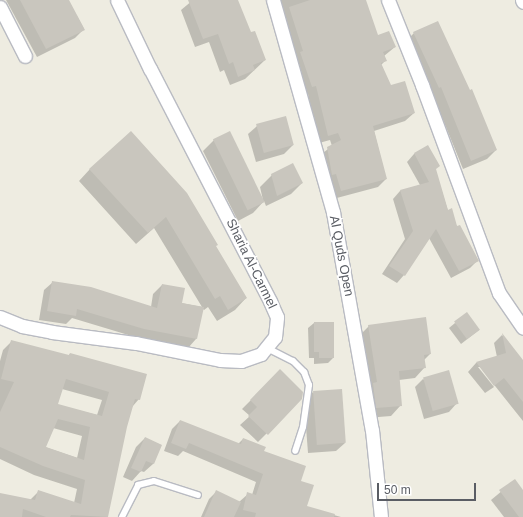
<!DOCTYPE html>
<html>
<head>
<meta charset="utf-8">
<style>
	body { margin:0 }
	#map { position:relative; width:523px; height:517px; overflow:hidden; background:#eeece1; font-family:Helvetica,sans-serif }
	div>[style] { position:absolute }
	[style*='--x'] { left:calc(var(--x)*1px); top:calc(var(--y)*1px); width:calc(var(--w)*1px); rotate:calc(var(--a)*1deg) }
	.shadow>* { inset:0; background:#0003 }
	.building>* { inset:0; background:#c9c6be; transform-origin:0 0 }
	.roads { filter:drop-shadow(1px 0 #b9bbc2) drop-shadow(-1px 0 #b9bbc2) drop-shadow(0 1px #b9bbc2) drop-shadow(0 -1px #b9bbc2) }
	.service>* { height:6px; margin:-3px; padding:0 3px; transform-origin:3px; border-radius:3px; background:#fff }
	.minor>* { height:13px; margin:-6.5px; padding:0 6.5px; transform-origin:6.5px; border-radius:6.5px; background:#fff }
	span { translate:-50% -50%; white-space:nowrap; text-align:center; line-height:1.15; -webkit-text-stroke:3.5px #fff; paint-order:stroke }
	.street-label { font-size:13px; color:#5a5d64 }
	.scale { position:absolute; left:377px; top:483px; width:99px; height:18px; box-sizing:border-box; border:2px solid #5a5d64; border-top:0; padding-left:5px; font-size:12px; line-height:14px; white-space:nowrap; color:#5a5d64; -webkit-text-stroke:3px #fff; paint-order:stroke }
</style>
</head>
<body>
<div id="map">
	<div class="shadow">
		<i style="clip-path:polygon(6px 0,68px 0,84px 29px,75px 38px,37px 57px)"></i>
		<i style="clip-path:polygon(193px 0,237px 0,250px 34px,265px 60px,245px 79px,230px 85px,224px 70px,220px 72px,209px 42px,195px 47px,181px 10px)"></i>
		<i style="clip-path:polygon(274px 0,363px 0,377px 37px,395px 47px,384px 56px,386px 60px,381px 65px,390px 86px,414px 113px,405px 121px,374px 131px,386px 179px,378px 187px,333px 199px,319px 156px,332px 146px,330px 140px,319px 143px,308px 94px,304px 95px)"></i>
		<i style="clip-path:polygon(414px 33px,496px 150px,487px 159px,463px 169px,433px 95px,405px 42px)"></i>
		<i style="clip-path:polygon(257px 126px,293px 145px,284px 154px,256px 162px,248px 134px)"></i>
		<i style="clip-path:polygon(214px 140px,263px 200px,260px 187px,272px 175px,302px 183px,291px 194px,266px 206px,264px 201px,253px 213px,238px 221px,203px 151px)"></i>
		<i style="clip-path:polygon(428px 147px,448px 211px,477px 261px,470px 268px,451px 278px,429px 238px,404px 275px,397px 283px,382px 274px,405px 239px,393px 199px,400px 191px,420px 185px,407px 162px,414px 154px)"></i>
		<i style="clip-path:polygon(90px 169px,215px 246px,246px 298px,235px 310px,217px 321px,208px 307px,204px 310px,202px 308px,196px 339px,188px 348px,135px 337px,72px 318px,66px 324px,39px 320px,44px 290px,53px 282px,151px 307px,153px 294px,162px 285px,181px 303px,202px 307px,154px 228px,136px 244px,79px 181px)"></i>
		<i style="clip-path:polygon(314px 323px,333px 358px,328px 363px,314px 364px,314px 358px,309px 358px,308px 328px)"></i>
		<i style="clip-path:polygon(455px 323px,479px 330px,461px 344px,449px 328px)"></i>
		<i style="clip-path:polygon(369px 326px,430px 354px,424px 360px,425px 367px,415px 378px,399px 380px,401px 405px,391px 416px,366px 418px,358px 337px)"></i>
		<i style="clip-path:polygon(502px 335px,523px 363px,523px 421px,480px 367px,478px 367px,494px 387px,485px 393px,468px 372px,476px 363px,497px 357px,494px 343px)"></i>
		<i style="clip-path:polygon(evenodd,12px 341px,68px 356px,70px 354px,139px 399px,132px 407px,126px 426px,107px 517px,0 517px,0 494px,30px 500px,39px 491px,74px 503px,77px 489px,34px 475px,0 459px,0 361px,3px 350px,12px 341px,62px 389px,102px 400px,97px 415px,57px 405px,62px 389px,12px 341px,53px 428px,82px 436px,77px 458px,45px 447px,53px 428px)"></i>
		<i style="clip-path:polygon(280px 371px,302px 398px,258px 442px,240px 425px,250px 416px,242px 409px)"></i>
		<i style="clip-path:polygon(423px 379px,457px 403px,449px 412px,424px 419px,415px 387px)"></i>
		<i style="clip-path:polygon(313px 392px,345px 443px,336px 451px,308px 453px,304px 401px)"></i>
		<i style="clip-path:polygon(180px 421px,238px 444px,243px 439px,299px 482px,305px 507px,341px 517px,201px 517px,209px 499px,216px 492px,239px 502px,248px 494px,252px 495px,256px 482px,183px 451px,178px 456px,164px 451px,172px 429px)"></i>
		<i style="clip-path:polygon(145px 438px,161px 445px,153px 464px,144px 472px,141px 471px,132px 481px,123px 477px,136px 447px)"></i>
		<i style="clip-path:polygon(515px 480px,523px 492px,523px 517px,504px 517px,491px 500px)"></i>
	</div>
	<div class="building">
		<i style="clip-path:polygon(20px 0,69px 0,85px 30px,46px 49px)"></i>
		<i style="clip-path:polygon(188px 0,238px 0,251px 32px,255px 31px,266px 60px,253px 65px,255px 70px,238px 77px,233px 62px,229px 64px,218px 34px,203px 39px)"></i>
		<i style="clip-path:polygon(310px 0,366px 0,378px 35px,389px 31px,396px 47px,383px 52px,387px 61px,381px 63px,391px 85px,405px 81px,415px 113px,373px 126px,387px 179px,341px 191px,336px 174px,332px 175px,327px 147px,341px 140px,338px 133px,328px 136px,316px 86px,312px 87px,300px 52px,303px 51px,289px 7px)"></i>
		<i style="clip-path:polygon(438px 21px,470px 90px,472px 89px,497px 150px,471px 161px,441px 87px,439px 88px,413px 32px)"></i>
		<i style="left:286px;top:116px;width:30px;height:31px;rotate:75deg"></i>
		<i style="clip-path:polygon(131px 131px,187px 193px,218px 245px,216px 246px,247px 298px,228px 310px,220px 296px,215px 299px,166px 217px,148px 233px,89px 169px)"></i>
		<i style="left:230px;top:131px;width:79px;height:19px;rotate:64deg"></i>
		<i style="clip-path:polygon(428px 145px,440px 166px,436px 169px,448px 210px,452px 208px,457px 226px,460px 225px,479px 261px,459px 271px,436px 229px,405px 276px,389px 266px,413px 231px,400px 190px,429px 182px,414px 153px)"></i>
		<i style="clip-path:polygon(293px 163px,303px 183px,277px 196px,271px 174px)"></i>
		<i style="clip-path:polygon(52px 281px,91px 287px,157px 308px,162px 284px,185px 288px,182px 303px,204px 307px,197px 339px,144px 329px,77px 309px,76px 316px,47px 311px)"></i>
		<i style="left:467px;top:312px;width:22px;height:16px;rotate:54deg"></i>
		<i style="clip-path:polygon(426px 317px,431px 354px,424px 355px,426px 368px,399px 371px,402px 406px,376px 408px,373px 383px,377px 382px,368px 325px)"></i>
		<i style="clip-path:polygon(314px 322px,334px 322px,334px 358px,319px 358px,319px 352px,314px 352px)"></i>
		<i style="clip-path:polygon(502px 333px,523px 360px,523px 402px,504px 378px,494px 386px,476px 362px,506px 353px)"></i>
		<i style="clip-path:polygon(evenodd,11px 340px,69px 355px,70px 353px,147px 374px,140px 400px,135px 399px,127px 427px,108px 517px,71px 515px,70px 517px,46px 517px,23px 509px,22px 517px,0 517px,0 493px,35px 500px,38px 490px,81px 504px,85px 480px,43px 466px,0 447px,0 412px,14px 382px,1px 379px,11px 340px,66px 379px,109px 392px,102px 416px,58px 404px,66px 379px,11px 340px,58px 419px,90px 427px,84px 460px,46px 447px,58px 419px)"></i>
		<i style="clip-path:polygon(280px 369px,303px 392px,302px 399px,268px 435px,248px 416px,257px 407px,250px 400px)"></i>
		<i style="left:449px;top:370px;width:35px;height:27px;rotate:74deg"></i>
		<i style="left:342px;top:389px;width:54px;height:29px;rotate:86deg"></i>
		<i style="clip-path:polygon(180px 420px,241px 444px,243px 438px,266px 447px,264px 451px,306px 466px,301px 481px,314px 485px,307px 506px,335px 514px,334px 517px,255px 517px,256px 513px,243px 510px,247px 492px,256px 495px,263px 474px,189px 443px,186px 449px,171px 443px)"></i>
		<i style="clip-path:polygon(145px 437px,162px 445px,154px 464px,146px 461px,141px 472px,131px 468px)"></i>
		<i style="clip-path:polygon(515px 479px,523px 490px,523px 517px,519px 517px,499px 490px)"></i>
		<i style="clip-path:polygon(216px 490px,241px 502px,234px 517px,204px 517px)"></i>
	</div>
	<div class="roads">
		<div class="service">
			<i style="--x:267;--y:348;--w:29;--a:27"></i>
			<i style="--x:293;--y:361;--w:16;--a:45"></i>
			<i style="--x:304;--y:372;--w:14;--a:69"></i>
			<i style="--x:309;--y:385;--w:42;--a:98.1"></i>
			<i style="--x:303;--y:427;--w:25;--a:108"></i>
			<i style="--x:122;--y:517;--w:36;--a:-63"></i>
			<i style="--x:138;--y:485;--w:16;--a:-14"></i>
			<i style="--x:154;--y:481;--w:46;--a:17.7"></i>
		</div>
		<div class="minor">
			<i style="--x:273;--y:0;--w:220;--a:74.2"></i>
			<i style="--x:333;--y:212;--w:221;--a:79.9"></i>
			<i style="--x:372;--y:430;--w:87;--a:84.1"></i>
			<i style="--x:388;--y:0;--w:92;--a:68.2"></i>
			<i style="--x:422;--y:85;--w:222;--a:69.7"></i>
			<i style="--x:499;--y:293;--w:42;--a:55.6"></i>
			<i style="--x:522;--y:0;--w:2;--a:63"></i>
			<i style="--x:0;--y:7;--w:55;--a:63"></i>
			<i style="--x:0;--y:317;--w:24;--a:22"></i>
			<i style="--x:22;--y:326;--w:31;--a:11"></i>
			<i style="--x:52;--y:332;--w:85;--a:7.5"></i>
			<i style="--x:136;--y:343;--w:86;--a:11.4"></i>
			<i style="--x:220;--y:360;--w:21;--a:3"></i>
			<i style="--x:241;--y:361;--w:21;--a:-19"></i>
			<i style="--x:261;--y:354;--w:22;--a:-51"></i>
			<i style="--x:275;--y:337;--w:20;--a:-84"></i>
			<i style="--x:277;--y:317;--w:17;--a:-114"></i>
			<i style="--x:270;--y:301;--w:261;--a:-117.3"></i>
			<i style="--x:150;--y:69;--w:76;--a:-115.6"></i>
		</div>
	</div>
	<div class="street-label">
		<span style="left:341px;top:256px;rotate:79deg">Al Quds Open</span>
		<span style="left:251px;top:264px;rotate:64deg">Sharia Al-Carmel</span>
	</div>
	<div class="scale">50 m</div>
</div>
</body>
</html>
